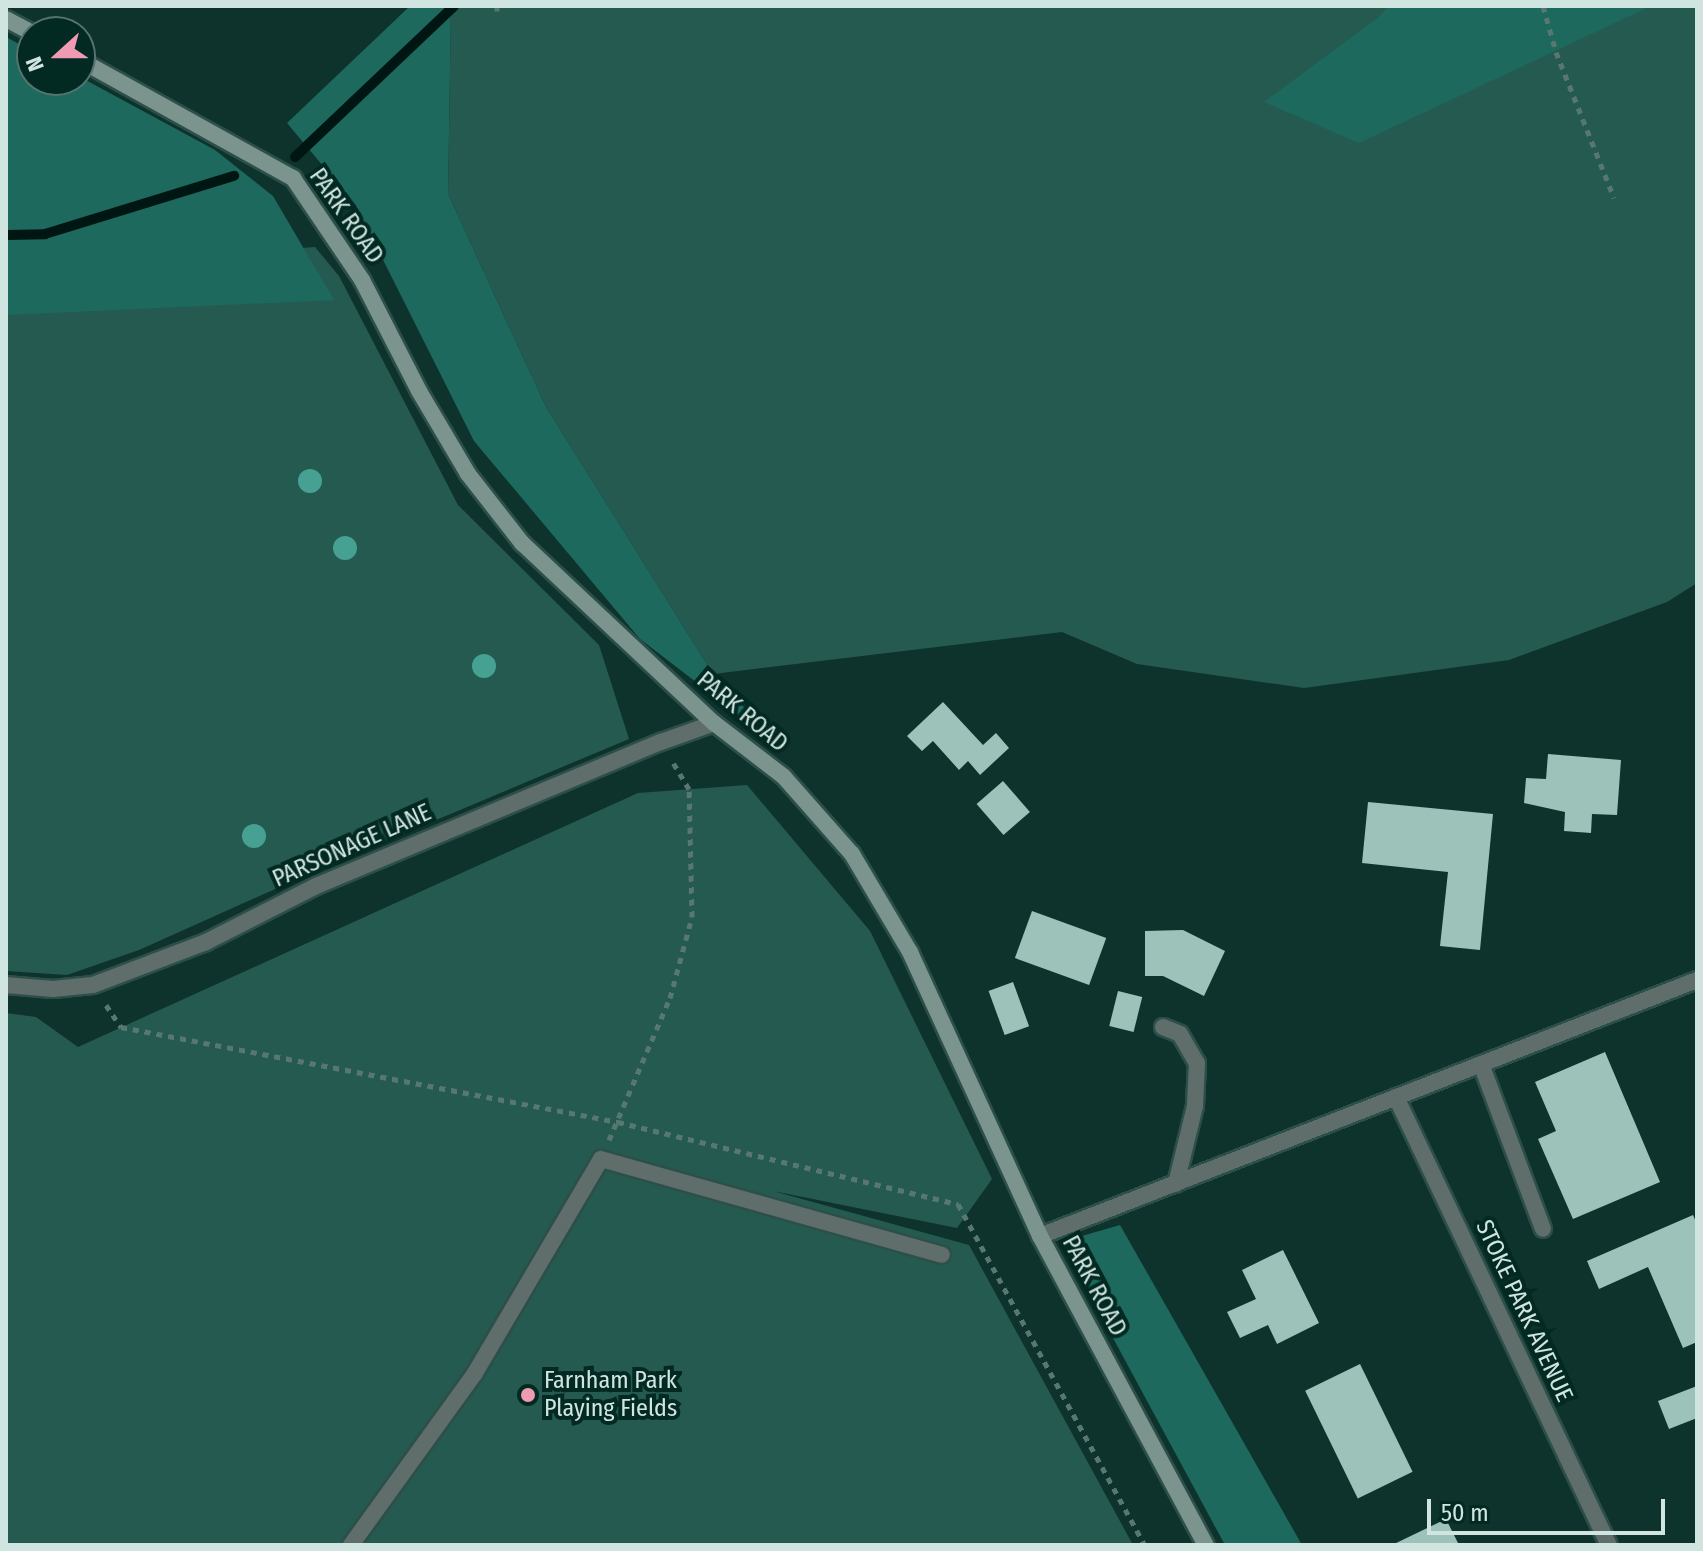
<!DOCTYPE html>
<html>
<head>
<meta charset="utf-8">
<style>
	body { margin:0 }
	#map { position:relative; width:1703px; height:1551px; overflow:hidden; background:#0e332d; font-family:"Fira Sans Condensed",sans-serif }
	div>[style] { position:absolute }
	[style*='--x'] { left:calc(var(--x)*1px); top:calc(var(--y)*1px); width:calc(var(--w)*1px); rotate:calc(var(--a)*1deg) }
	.green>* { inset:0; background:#255a51 }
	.forest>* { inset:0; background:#1d695e }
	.stream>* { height:10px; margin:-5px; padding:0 5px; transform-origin:5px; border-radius:5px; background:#001612 }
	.building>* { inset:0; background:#9cc2ba; transform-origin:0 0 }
	.path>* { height:5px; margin-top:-2.5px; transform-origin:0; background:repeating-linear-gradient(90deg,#587771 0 6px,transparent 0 12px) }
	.roads { filter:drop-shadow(2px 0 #2d4f4a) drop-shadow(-2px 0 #2d4f4a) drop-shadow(0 2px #2d4f4a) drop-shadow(0 -2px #2d4f4a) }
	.lane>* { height:16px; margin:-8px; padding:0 8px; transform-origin:8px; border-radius:8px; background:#5f6e6b }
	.street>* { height:16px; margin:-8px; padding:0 8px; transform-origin:8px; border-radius:8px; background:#5f6e6b }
	.secondary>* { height:16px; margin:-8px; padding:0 8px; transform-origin:8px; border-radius:8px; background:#7b948e }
	.trees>* { width:24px; height:24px; margin:-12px; border-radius:50%; background:#46a192 }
	.dots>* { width:22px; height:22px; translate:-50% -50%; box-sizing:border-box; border:4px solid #032923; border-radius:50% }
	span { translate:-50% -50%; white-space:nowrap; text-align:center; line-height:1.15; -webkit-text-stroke:8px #032923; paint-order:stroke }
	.street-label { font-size:24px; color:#d1e5e0 }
	.poi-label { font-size:24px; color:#d1e5e0 }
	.left { translate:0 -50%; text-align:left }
	.frame { position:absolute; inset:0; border:8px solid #d1e5e0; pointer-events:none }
	.north { position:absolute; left:16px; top:16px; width:80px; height:80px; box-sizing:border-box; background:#032923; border:2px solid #55746f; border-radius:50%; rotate:249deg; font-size:22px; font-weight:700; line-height:32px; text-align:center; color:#d1e5e0 }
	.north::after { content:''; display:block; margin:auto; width:28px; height:36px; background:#f19ab4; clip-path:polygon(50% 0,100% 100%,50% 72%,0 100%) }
	.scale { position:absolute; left:1427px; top:1499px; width:238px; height:36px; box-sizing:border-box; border:4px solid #d1e5e0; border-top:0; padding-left:10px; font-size:24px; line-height:28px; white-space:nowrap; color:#d1e5e0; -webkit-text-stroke:6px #032923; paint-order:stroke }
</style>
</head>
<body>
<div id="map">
	<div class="green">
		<i style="clip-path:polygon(451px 6px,1697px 6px,1697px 583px,1667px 602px,1509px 660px,1304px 688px,1137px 664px,1062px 632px,713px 674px,546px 407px,448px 194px)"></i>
		<i style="clip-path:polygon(315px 247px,339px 276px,458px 505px,599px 645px,629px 739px,324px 867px,139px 950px,67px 975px,6px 971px,6px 270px)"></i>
		<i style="clip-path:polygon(747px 785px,870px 931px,992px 1179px,957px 1228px,773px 1191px,969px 1245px,1133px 1545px,6px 1545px,6px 1013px,36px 1017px,78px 1047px,638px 793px)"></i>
	</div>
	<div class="forest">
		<i style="clip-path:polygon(410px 6px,451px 6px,448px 194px,546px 407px,713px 674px,782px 748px,640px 639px,474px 441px,355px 204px,287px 123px)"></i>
		<i style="clip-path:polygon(1388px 6px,1651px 6px,1359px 143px,1264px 102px,1379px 17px)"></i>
		<i style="clip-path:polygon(6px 37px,32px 51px,32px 80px,80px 77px,215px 150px,273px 196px,334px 300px,6px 315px)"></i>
		<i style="clip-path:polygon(1120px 1225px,1302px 1545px,1225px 1545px,1073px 1264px,1082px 1236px)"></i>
	</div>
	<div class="stream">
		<i style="--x:295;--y:157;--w:219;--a:-43.5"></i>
		<i style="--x:6;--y:235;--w:39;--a:-1"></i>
		<i style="--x:45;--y:234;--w:198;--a:-17.1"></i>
	</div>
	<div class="building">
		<i style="clip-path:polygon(943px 702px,983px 745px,996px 733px,1009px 748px,980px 775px,968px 761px,959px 770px,933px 741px,922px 751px,907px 736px)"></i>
		<i style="clip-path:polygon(1548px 754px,1621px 760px,1617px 815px,1592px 814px,1591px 833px,1564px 831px,1565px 812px,1524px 803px,1526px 778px,1546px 779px)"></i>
		<i style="left:1003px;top:781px;width:41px;height:35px;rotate:49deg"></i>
		<i style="clip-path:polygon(1368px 802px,1493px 814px,1480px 950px,1440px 946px,1448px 872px,1362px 863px)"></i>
		<i style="left:1032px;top:911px;width:79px;height:50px;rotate:20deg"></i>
		<i style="clip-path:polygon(1183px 930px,1225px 951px,1204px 996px,1163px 976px,1145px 976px,1145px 931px)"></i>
		<i style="left:1013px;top:982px;width:47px;height:26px;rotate:70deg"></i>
		<i style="left:1118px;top:991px;width:25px;height:36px;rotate:14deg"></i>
		<i style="clip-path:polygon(1605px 1052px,1660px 1182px,1573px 1219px,1538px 1139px,1556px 1131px,1535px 1082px)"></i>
		<i style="clip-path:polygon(1693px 1215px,1697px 1224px,1697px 1342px,1683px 1348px,1648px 1267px,1599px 1289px,1587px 1261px)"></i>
		<i style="clip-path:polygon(1283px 1250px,1319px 1323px,1277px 1344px,1268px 1325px,1240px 1338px,1227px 1312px,1256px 1299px,1242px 1270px)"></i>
		<i style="left:1360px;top:1364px;width:120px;height:61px;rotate:64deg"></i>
		<i style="clip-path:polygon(1697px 1386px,1697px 1418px,1669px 1429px,1658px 1401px)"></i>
		<i style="clip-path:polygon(1446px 1519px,1459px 1545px,1392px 1545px)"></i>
	</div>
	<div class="path">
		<i style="--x:497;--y:6;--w:5;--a:90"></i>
		<i style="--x:1543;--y:6;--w:48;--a:74.2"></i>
		<i style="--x:1556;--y:52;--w:157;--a:68.3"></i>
		<i style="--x:106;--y:1005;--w:27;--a:56"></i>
		<i style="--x:121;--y:1027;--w:506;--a:10.82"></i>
		<i style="--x:618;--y:1122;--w:350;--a:13.6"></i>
		<i style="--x:958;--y:1204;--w:389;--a:61.3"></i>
		<i style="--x:609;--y:1140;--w:155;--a:-66.8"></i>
		<i style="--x:670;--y:998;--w:84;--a:-74.8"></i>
		<i style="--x:692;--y:917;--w:128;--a:-91.3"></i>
		<i style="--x:689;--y:789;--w:31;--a:-121"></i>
	</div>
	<div class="roads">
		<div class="lane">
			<i style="--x:1163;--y:1027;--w:18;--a:22"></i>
			<i style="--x:1180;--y:1034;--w:34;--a:60"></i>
			<i style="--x:1197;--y:1063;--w:43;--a:92.7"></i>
			<i style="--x:1195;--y:1106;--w:80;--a:103.7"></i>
			<i style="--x:1481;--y:1064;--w:176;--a:69.4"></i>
			<i style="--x:351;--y:1545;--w:212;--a:-54.2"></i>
			<i style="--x:475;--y:1373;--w:248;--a:-59.5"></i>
			<i style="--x:601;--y:1159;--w:354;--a:15.7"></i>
		</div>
		<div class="street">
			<i style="--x:6;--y:985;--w:47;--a:4.9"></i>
			<i style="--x:53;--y:989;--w:40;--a:-5.7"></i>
			<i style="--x:93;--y:985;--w:121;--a:-20.8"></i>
			<i style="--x:206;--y:942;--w:123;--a:-27"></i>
			<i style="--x:316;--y:886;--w:374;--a:-22.7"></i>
			<i style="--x:661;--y:742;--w:56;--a:-19.7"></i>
			<i style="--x:1396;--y:1097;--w:496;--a:64.6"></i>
			<i style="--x:1040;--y:1236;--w:705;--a:-21.29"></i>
		</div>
		<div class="secondary">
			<i style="--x:6;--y:19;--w:30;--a:28"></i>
			<i style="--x:80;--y:60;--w:244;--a:29"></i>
			<i style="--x:293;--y:178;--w:123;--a:55.9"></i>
			<i style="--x:362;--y:280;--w:125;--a:62.8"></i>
			<i style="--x:419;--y:391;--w:96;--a:59.4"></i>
			<i style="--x:468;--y:474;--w:88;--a:52"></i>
			<i style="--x:522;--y:543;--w:263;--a:43.2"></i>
			<i style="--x:714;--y:723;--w:88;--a:37.6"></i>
			<i style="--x:784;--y:777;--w:103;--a:48.6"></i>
			<i style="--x:852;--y:854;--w:114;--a:59.4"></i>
			<i style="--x:910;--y:952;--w:312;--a:65.4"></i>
			<i style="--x:1040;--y:1236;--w:351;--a:61.8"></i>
		</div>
	</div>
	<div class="trees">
		<i style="left:310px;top:481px"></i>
		<i style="left:345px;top:548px"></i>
		<i style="left:484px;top:666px"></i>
		<i style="left:254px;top:836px"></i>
	</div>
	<div class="dots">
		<i style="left:528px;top:1395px;background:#f19ab4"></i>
	</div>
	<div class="street-label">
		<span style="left:346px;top:216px;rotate:55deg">PARK ROAD</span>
		<span style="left:742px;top:712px;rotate:40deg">PARK ROAD</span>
		<span style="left:352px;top:846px;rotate:-24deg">PARSONAGE LANE</span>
		<span style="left:1094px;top:1286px;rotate:62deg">PARK ROAD</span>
		<span style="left:1524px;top:1311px;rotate:65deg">STOKE PARK AVENUE</span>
	</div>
	<div class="poi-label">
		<span class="left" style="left:544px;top:1395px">Farnham Park<br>Playing Fields</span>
	</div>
	<div class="frame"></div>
	<div class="north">N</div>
	<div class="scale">50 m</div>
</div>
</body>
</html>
